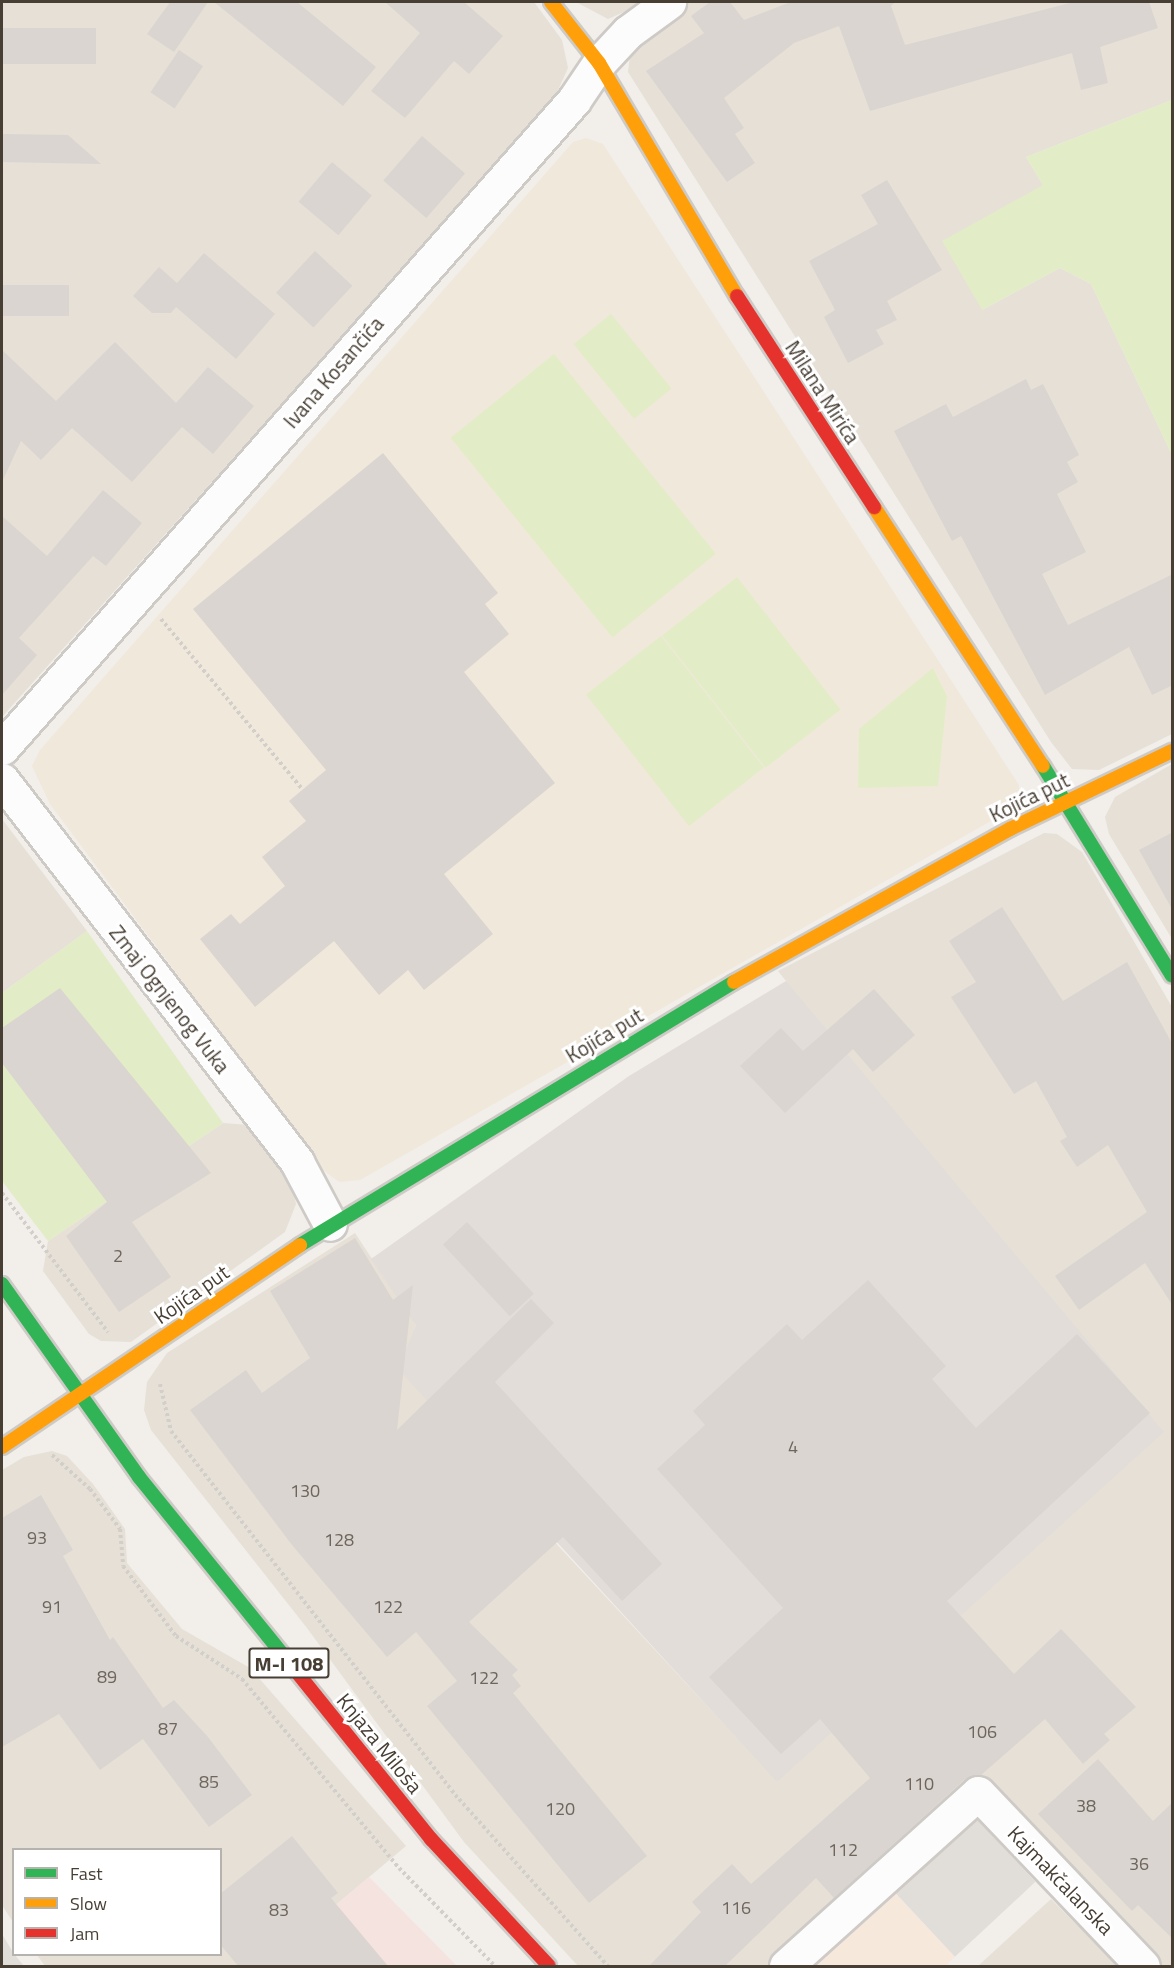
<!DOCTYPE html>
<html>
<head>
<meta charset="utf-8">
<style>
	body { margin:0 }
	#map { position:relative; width:1174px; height:1968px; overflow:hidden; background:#f2eeea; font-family:"Titillium Web",sans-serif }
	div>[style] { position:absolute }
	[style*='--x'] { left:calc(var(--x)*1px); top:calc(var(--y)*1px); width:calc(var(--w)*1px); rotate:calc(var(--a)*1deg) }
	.residential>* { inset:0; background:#e6e0d7 }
	.commercial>* { inset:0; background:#f6e8db }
	.industrial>* { inset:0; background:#e2ddd8 }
	.education>* { inset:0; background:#f0e8db }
	.medical>* { inset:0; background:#f5e3e0 }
	.green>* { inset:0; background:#e2edc7; transform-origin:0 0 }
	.parking>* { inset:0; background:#e1ddd9; transform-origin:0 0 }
	.building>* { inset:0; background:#dad5d0; transform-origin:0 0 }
	.path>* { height:4px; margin-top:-2px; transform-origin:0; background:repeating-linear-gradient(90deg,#d2cec9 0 3px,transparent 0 6px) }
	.roads { filter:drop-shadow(2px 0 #cecac6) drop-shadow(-2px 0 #cecac6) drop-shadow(0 2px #cecac6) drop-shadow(0 -2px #cecac6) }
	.street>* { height:33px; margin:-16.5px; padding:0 16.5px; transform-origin:16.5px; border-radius:16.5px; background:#fdfcfc }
	.fast>* { height:14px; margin:-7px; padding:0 7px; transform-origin:7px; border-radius:7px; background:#30b455 }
	.slow>* { height:14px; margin:-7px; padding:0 7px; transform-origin:7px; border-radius:7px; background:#ff9f0a }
	.jam>* { height:14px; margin:-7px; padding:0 7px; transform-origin:7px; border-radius:7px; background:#e5322d }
	span { translate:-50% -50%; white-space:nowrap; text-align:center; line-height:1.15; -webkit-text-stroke:6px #fff; paint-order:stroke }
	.number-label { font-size:18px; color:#6e665d }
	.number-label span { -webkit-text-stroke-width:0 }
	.shield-label span { padding:2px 4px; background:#fff; border:2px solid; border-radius:4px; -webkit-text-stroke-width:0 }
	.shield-label { font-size:20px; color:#483f34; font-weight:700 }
	.street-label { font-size:21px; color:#483f34 }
	.frame { position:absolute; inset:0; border:3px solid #483f34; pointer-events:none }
	.legend { position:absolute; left:12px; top:1848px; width:210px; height:108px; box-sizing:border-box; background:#fff; border:2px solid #b6b2ae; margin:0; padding:8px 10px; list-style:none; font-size:18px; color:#483f34 }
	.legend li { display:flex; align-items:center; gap:12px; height:30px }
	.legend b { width:30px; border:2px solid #b6b2ae }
</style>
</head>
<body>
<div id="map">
	<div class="residential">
		<i style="clip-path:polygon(2px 2px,534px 2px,562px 40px,568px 68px,554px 99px,2px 717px)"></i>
		<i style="clip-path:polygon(576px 2px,646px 2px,608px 19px)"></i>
		<i style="clip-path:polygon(689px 2px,1172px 2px,1172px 100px,1026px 157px,1043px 185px,982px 310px,1060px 268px,1091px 284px,1172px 455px,1172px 734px,1099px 770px,1072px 769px,1051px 742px,628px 72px,631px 47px)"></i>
		<i style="clip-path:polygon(1172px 764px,1172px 939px,1109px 834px,1105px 817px,1115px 797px)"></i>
		<i style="clip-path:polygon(2px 819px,87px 931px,2px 993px)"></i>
		<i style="clip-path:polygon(1044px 833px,1057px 834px,1082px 852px,1172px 1007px,1172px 1966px,1160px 1966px,978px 1778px,775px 1966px,578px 1966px,464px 1842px,307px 1628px,151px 1430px,144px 1410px,147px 1382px,167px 1353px,355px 1233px,416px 1326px,457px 1437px,778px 1782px,786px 981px,778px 971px)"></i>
		<i style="clip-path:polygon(223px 1123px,249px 1125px,292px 1185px,296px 1204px,285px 1232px,131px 1342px,101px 1341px,89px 1334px,43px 1271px,48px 1241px)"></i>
		<i style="clip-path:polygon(52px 1451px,67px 1456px,93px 1484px,125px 1529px,127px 1563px,182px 1629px,250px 1668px,406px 1846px,263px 1966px,45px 1966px,37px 1955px,220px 1954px,220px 1850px,14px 1850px,13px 1922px,2px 1905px,2px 1470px,24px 1457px)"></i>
		<i style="clip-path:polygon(1051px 1899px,1118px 1966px,978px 1966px)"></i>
	</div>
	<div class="commercial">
		<i style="clip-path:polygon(893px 1891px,955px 1957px,945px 1966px,812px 1966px)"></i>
	</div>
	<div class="industrial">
		<i style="clip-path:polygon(786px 981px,1164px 1432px,777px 1782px,398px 1369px,416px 1326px,371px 1259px,629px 1076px)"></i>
	</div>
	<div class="education">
		<i style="clip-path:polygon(586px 138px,603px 144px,1019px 785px,1019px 797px,1012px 809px,360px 1180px,339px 1182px,323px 1170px,50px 804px,32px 766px,40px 750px,573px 142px)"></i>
	</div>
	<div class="medical">
		<i style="clip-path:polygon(369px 1877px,457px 1966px,263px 1966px)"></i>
	</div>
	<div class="green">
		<i style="clip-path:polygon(1172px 100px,1172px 455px,1091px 284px,1060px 268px,982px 310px,942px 241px,1043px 185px,1026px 157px)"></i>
		<i style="left:611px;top:314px;width:96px;height:48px;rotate:51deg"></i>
		<i style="left:554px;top:354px;width:257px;height:133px;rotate:51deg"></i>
		<i style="left:737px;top:577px;width:168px;height:95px;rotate:52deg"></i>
		<i style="left:661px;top:636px;width:167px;height:95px;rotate:52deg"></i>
		<i style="clip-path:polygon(933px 668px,947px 696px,938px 786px,858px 788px,859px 729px)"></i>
		<i style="clip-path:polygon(87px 931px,223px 1123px,48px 1241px,2px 1181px,2px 993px)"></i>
	</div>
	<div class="parking">
		<i style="left:974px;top:1816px;width:90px;height:110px;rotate:47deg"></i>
		<i style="clip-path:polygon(2px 1934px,14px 1954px,24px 1966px,2px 1966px)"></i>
	</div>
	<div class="building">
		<i style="clip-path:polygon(170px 2px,208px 2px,174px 52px,147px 34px)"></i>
		<i style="clip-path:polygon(214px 2px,297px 2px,376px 67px,343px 106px)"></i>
		<i style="clip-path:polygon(385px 2px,464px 2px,503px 36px,469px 74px,454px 61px,405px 118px,371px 91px,420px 33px)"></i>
		<i style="clip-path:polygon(710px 2px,730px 2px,744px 20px,791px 2px,895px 2px,891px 6px,905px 45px,1074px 2px,1149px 2px,1158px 28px,1100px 47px,1108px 83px,1081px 90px,1072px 53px,870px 111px,839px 26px,794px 43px,724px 98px,744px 128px,735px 134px,755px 163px,727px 182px,646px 71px,704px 33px,691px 16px)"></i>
		<i style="left:96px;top:28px;width:36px;height:94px;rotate:90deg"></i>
		<i style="left:179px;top:50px;width:29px;height:51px;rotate:34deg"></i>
		<i style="clip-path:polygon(2px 134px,68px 135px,101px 164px,2px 162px)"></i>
		<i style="left:422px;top:136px;width:57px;height:59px;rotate:41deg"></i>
		<i style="left:332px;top:162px;width:52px;height:52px;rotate:40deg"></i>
		<i style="clip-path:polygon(887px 180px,942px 270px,887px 301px,897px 320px,876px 330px,884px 344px,848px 363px,824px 317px,835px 310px,809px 261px,878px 224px,861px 195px)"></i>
		<i style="left:315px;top:251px;width:51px;height:57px;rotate:43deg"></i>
		<i style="clip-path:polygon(204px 253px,275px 314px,236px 359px,176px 307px,171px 313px,152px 313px,133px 296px,159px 267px,177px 283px)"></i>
		<i style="left:69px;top:285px;width:31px;height:67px;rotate:90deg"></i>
		<i style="clip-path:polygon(115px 342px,176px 403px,208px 367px,254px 406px,213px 454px,182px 427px,132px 482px,72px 428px,41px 460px,21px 441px,2px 482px,2px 350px,56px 401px)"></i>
		<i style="clip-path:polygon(1026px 379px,1031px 390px,1043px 384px,1079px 455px,1067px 462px,1078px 482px,1057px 494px,1086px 552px,1042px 574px,1068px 625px,1173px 574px,1173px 685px,1152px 695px,1129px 647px,1045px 695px,961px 536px,952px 541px,894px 431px,946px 404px,953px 417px)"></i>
		<i style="clip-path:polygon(383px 453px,498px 593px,485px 604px,509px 634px,464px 672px,555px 783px,444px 874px,493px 934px,424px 990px,408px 970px,379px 995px,334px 941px,255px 1007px,200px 939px,231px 914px,240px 924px,285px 886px,262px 857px,306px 821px,289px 801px,326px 770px,193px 609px)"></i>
		<i style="clip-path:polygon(103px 490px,142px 523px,106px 566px,93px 556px,19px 638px,37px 655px,2px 695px,2px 516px,47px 556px)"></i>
		<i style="clip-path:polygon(1173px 832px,1173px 911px,1139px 850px)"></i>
		<i style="clip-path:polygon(1002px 907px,1063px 1001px,1127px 962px,1173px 1045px,1173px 1306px,1145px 1263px,1079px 1310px,1055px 1276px,1147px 1212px,1108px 1145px,1077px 1167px,1060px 1141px,1067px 1137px,1036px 1081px,1014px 1094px,951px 997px,976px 982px,949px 941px)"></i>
		<i style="clip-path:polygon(60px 988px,211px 1173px,132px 1222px,171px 1277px,119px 1312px,66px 1236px,107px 1202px,2px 1063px,2px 1028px)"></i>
		<i style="clip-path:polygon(874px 989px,915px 1035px,873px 1072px,853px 1049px,785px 1113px,740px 1066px,781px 1028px,803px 1051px)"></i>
		<i style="left:467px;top:1222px;width:98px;height:33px;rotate:47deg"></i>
		<i style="clip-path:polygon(355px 1238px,393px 1300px,413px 1285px,397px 1430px,531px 1299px,554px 1323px,495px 1382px,662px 1564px,622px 1601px,563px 1537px,469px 1622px,518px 1670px,512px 1675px,521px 1686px,513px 1693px,647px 1856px,589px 1903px,427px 1706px,457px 1681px,416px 1632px,387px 1657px,292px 1545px,190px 1410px,246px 1370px,262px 1393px,310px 1358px,270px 1291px)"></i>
		<i style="clip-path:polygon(868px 1280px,946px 1366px,932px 1379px,976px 1428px,1077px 1334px,1150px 1413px,947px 1601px,1014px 1674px,1061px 1629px,1136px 1707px,1104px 1734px,1110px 1740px,1083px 1764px,1045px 1719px,981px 1775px,965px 1779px,834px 1898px,816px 1878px,725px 1966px,649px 1966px,701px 1912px,692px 1902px,732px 1864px,751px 1884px,870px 1778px,820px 1719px,781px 1754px,709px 1677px,783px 1608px,657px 1469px,705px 1425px,693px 1411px,787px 1324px,802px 1340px)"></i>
		<i style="clip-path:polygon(41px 1495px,73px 1550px,63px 1556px,110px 1640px,113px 1637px,163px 1708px,174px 1700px,208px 1737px,252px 1795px,209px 1827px,143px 1739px,100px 1770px,59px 1714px,2px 1747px,2px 1518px)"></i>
		<i style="clip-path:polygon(1098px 1759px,1153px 1821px,1173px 1802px,1173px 1939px,1138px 1905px,1132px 1911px,1038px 1814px)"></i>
		<i style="clip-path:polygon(292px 1836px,338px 1893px,331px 1898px,388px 1966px,238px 1966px,220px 1944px,220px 1894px)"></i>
	</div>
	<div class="path">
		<i style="--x:161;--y:619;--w:221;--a:50.3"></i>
		<i style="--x:2;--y:1193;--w:175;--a:52.7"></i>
		<i style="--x:160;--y:1384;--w:48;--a:76.8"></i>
		<i style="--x:171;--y:1431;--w:467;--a:52"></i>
		<i style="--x:459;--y:1799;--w:224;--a:48.3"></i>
		<i style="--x:52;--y:1455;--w:51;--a:41.8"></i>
		<i style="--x:90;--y:1489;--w:50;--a:53.1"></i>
		<i style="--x:120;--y:1529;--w:37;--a:85"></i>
		<i style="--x:123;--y:1566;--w:88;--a:52.9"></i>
		<i style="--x:176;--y:1636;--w:79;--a:33.1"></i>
		<i style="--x:242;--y:1679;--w:246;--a:50.3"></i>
		<i style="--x:399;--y:1868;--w:137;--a:45.6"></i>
	</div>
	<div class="roads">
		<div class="street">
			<i style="--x:2;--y:748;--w:864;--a:-48.56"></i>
			<i style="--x:574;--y:100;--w:45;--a:-56"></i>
			<i style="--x:599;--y:63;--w:42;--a:-46.9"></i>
			<i style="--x:628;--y:32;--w:51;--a:-36.2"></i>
			<i style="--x:2;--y:780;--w:483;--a:52.3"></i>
			<i style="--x:297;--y:1162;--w:70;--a:62"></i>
			<i style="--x:786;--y:1966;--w:258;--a:-42"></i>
			<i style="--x:978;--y:1793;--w:239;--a:46.4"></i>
		</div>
		<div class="fast">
			<i style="--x:1043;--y:766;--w:246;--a:58.4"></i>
			<i style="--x:300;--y:1245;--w:507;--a:-31.22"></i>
			<i style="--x:2;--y:1284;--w:237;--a:54.6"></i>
			<i style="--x:139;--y:1477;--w:250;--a:51"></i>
		</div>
		<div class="slow">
			<i style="--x:551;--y:2;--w:78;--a:51.8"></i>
			<i style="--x:599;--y:63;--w:271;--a:59.4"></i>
			<i style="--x:874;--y:507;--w:309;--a:56.9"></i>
			<i style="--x:734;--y:982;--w:316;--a:-29"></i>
			<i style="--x:1010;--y:829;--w:180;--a:-25.7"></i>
			<i style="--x:2;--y:1447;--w:360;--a:-34.1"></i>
		</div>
		<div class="jam">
			<i style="--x:737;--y:296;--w:252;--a:57"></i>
			<i style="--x:296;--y:1671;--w:216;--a:51.2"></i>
			<i style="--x:431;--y:1839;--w:173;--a:47.1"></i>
		</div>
	</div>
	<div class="number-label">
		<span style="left:118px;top:1256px">2</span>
		<span style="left:793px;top:1447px">4</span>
		<span style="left:305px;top:1491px">130</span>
		<span style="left:37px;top:1538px">93</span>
		<span style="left:339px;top:1540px">128</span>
		<span style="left:52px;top:1607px">91</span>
		<span style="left:388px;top:1607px">122</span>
		<span style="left:107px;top:1677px">89</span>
		<span style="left:484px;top:1678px">122</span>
		<span style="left:168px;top:1729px">87</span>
		<span style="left:982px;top:1732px">106</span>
		<span style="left:209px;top:1782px">85</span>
		<span style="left:919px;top:1784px">110</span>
		<span style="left:1086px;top:1806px">38</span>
		<span style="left:560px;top:1809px">120</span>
		<span style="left:843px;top:1850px">112</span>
		<span style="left:1139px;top:1864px">36</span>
		<span style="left:736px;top:1908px">116</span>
		<span style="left:279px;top:1910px">83</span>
	</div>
	<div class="shield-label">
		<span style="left:289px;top:1663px">M-I 108</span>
	</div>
	<div class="street-label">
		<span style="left:333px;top:372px;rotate:-49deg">Ivana Kosančića</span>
		<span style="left:823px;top:392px;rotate:57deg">Milana Mirića</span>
		<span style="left:1029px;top:797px;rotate:-26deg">Kojića put</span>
		<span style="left:170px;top:999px;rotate:52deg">Zmaj Ognjenog Vuka</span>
		<span style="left:604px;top:1035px;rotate:-31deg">Kojića put</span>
		<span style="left:191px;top:1294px;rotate:-35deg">Kojića put</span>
		<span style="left:380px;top:1743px;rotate:51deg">Knjaza Miloša</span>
		<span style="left:1061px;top:1880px;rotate:46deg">Kajmakčalanska</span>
	</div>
	<div class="frame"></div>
	<ul class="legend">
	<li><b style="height:8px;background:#30b455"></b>Fast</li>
	<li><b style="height:8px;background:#ff9f0a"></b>Slow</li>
	<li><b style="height:8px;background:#e5322d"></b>Jam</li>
	</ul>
</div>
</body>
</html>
